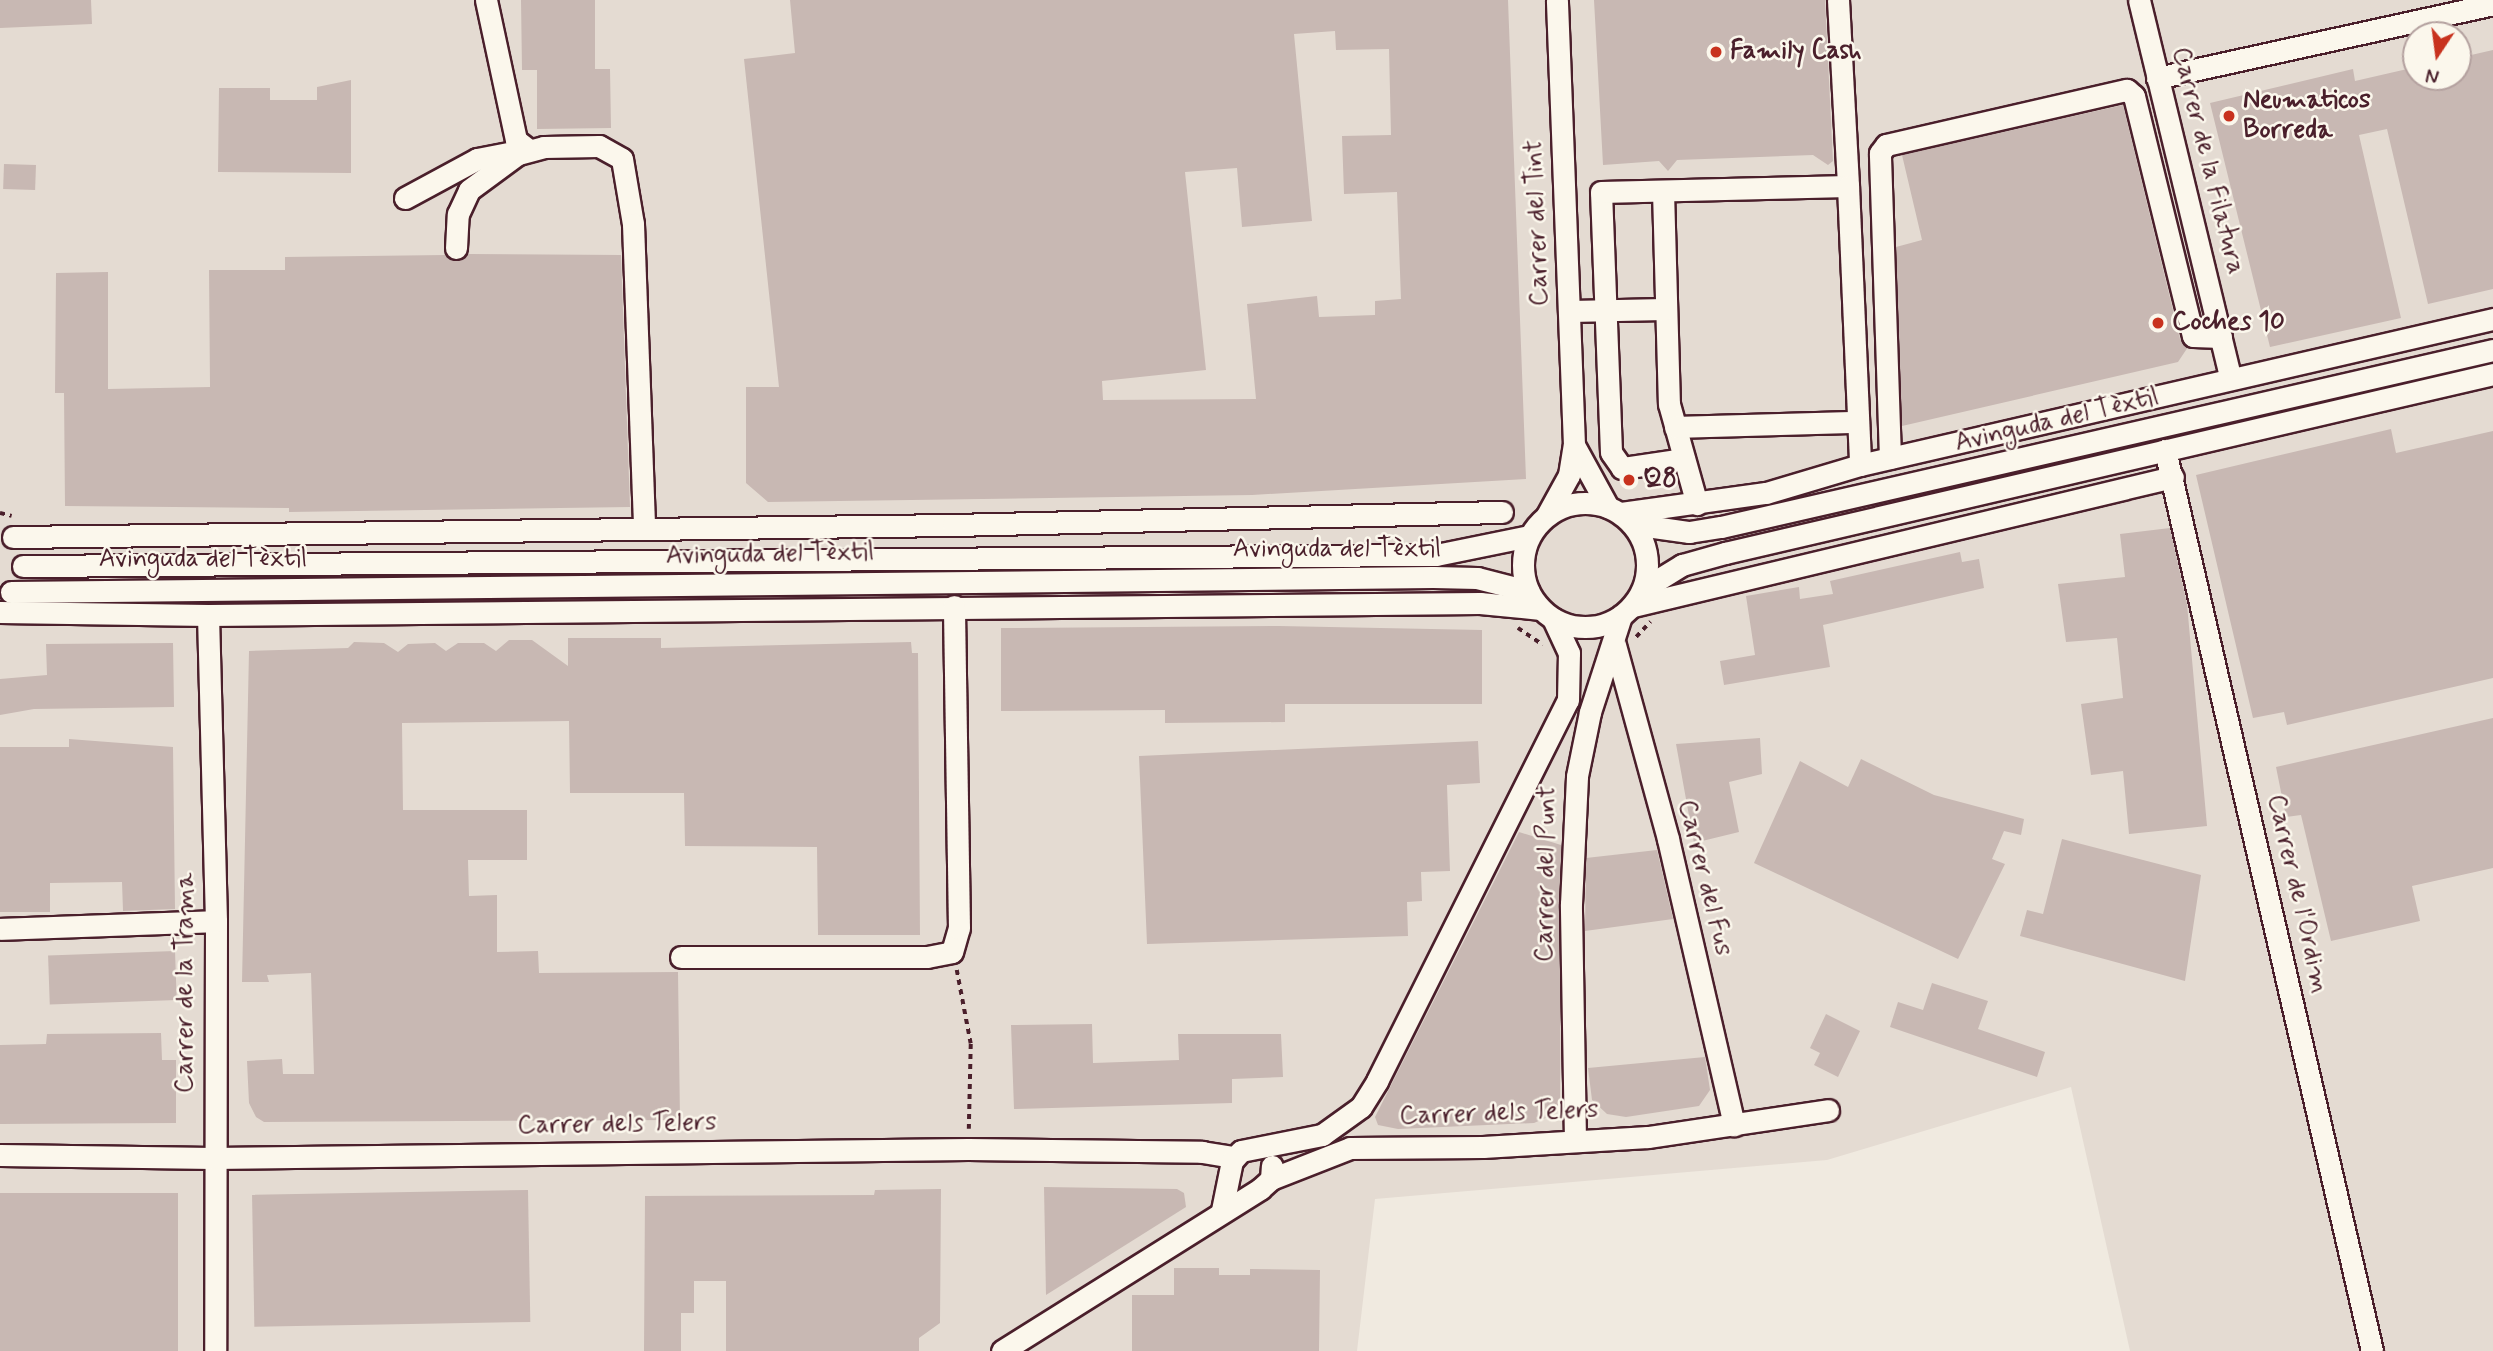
<!DOCTYPE html>
<html>
<head>
<meta charset="utf-8">
<style>
	body { margin:0 }
	#map { position:relative; width:2493px; height:1351px; overflow:hidden; background:#f0eae0; font-family:Mynerve,sans-serif }
	div>[style] { position:absolute }
	[style*='--x'] { left:calc(var(--x)*1px); top:calc(var(--y)*1px); width:calc(var(--w)*1px); rotate:calc(var(--a)*1deg) }
	.built>* { inset:0; background:#e4dbd2 }
	.building>* { inset:0; background:#c8b8b3; transform-origin:0 0 }
	.path>* { height:3.5px; margin-top:-1.75px; transform-origin:0; background:repeating-linear-gradient(90deg,#4a1f2b 0 5px,transparent 0 10px) }
	.roads { filter:drop-shadow(2px 0 #4a1f2b) drop-shadow(-2px 0 #4a1f2b) drop-shadow(0 2px #4a1f2b) drop-shadow(0 -2px #4a1f2b) }
	.minor>* { height:21px; margin:-10.5px; padding:0 10.5px; transform-origin:10.5px; border-radius:10.5px; background:#fbf7ec }
	.minor>.ring { margin:-10.5px; padding:0; box-sizing:content-box; background:none; border:21px solid #fbf7ec; border-radius:50% }
	.dots>* { width:19px; height:19px; translate:-50% -50%; box-sizing:border-box; border:4px solid #fbf7ec; border-radius:50% }
	span { translate:-50% -50%; white-space:nowrap; text-align:center; line-height:1.15; -webkit-text-stroke:5px #fbf7ec; paint-order:stroke }
	.poi-label { font-size:26px; color:#4a1f2b; font-weight:700 }
	.left { translate:0 -50%; text-align:left }
	.street-label { font-size:26px; color:#4a1f2b }
	.north { position:absolute; left:2402px; top:21px; width:70px; height:70px; box-sizing:border-box; background:#fbf7ec; border:2px solid #b4a19f; border-radius:50%; rotate:193deg; font-size:19px; font-weight:700; line-height:28px; text-align:center; color:#4a1f2b }
	.north::after { content:''; display:block; margin:auto; width:24px; height:32px; background:#c8321e; clip-path:polygon(50% 0,100% 100%,50% 72%,0 100%) }
</style>
</head>
<body>
<div id="map">
	<div class="built">
		<i style="clip-path:polygon(evenodd,0 0,2493px 0,2493px 1351px,2130px 1351px,2071px 1087px,1827px 1160px,1375px 1199px,1357px 1351px,0 1351px,0 0,2416px 35px,2458px 35px,2458px 77px,2416px 77px,2416px 35px)"></i>
	</div>
	<div class="building">
		<i style="clip-path:polygon(0 0,91px 0,92px 24px,0 28px)"></i>
		<i style="clip-path:polygon(521px 0,595px 0,595px 69px,610px 69px,611px 128px,537px 129px,537px 70px,522px 70px)"></i>
		<i style="clip-path:polygon(evenodd,790px 0,1508px 0,1526px 479px,1252px 495px,768px 502px,746px 483px,746px 387px,779px 387px,744px 59px,795px 53px,790px 0,1335px 31px,1336px 50px,1389px 49px,1391px 135px,1342px 136px,1344px 194px,1397px 192px,1401px 299px,1375px 301px,1375px 315px,1319px 317px,1317px 296px,1247px 304px,1256px 399px,1103px 400px,1102px 381px,1206px 370px,1185px 172px,1237px 168px,1242px 227px,1312px 221px,1294px 34px,1335px 31px)"></i>
		<i style="clip-path:polygon(1594px 0,1825px 0,1833px 161px,1828px 165px,1813px 155px,1677px 160px,1668px 171px,1659px 161px,1603px 165px)"></i>
		<i style="clip-path:polygon(2493px 50px,2493px 289px,2428px 304px,2387px 129px,2359px 135px,2401px 318px,2270px 347px,2210px 103px,2353px 69px,2355px 81px,2416px 67px,2416px 77px,2458px 77px,2458px 58px)"></i>
		<i style="clip-path:polygon(351px 80px,351px 173px,218px 172px,219px 88px,270px 88px,270px 100px,317px 100px,317px 87px)"></i>
		<i style="clip-path:polygon(2123px 105px,2180px 339px,2188px 347px,2178px 362px,1902px 426px,1896px 247px,1922px 240px,1902px 155px)"></i>
		<i style="left:4px;top:164px;width:32px;height:25px;rotate:2deg"></i>
		<i style="clip-path:polygon(469px 254px,621px 255px,630px 507px,289px 512px,289px 508px,65px 506px,64px 393px,55px 393px,56px 273px,108px 272px,108px 389px,210px 387px,209px 270px,285px 270px,285px 257px,445px 255px,456px 261px)"></i>
		<i style="clip-path:polygon(2391px 429px,2396px 453px,2493px 431px,2493px 678px,2287px 725px,2284px 712px,2253px 718px,2196px 475px)"></i>
		<i style="clip-path:polygon(2170px 528px,2187px 604px,2207px 826px,2129px 834px,2123px 771px,2091px 775px,2081px 704px,2123px 698px,2117px 638px,2066px 642px,2058px 584px,2125px 577px,2120px 534px)"></i>
		<i style="clip-path:polygon(1960px 552px,1962px 562px,1979px 559px,1984px 588px,1823px 625px,1830px 667px,1724px 685px,1720px 661px,1755px 655px,1746px 596px,1799px 587px,1800px 599px,1833px 594px,1830px 581px)"></i>
		<i style="clip-path:polygon(1279px 626px,1482px 630px,1482px 704px,1285px 704px,1285px 722px,1165px 723px,1165px 710px,1001px 711px,1001px 628px)"></i>
		<i style="clip-path:polygon(568px 638px,661px 638px,661px 648px,911px 642px,912px 653px,918px 653px,920px 935px,818px 935px,817px 847px,685px 846px,684px 793px,570px 793px,569px 721px,402px 723px,403px 810px,527px 810px,527px 860px,468px 860px,469px 896px,497px 895px,497px 952px,538px 951px,539px 973px,678px 972px,680px 1120px,264px 1122px,256px 1117px,249px 1103px,247px 1061px,282px 1059px,283px 1074px,314px 1074px,311px 973px,267px 975px,269px 982px,242px 982px,249px 651px,348px 648px,354px 642px,384px 643px,398px 652px,408px 644px,435px 643px,446px 651px,458px 643px,484px 643px,496px 651px,509px 640px,532px 640px,568px 666px)"></i>
		<i style="clip-path:polygon(173px 643px,174px 707px,34px 709px,0 715px,0 679px,47px 675px,46px 644px)"></i>
		<i style="clip-path:polygon(2493px 718px,2493px 868px,2412px 886px,2420px 921px,2331px 941px,2301px 815px,2286px 817px,2276px 767px)"></i>
		<i style="clip-path:polygon(1760px 738px,1762px 774px,1729px 782px,1739px 832px,1694px 843px,1676px 744px)"></i>
		<i style="clip-path:polygon(69px 739px,173px 747px,175px 909px,123px 911px,122px 882px,50px 883px,50px 912px,0 912px,0 747px,69px 747px)"></i>
		<i style="clip-path:polygon(1478px 741px,1480px 783px,1447px 785px,1450px 871px,1421px 872px,1422px 901px,1407px 902px,1408px 936px,1147px 944px,1139px 756px)"></i>
		<i style="clip-path:polygon(1861px 759px,1934px 795px,2024px 819px,2021px 835px,2004px 831px,1992px 859px,2005px 864px,1958px 959px,1754px 863px,1800px 761px,1848px 787px)"></i>
		<i style="clip-path:polygon(1519px 832px,1561px 845px,1560px 1102px,1550px 1116px,1534px 1123px,1398px 1129px,1378px 1125px,1375px 1117px)"></i>
		<i style="clip-path:polygon(2062px 839px,2201px 875px,2185px 981px,2020px 936px,2027px 910px,2043px 914px)"></i>
		<i style="clip-path:polygon(1657px 850px,1673px 919px,1585px 931px,1586px 858px)"></i>
		<i style="left:175px;top:951px;width:49px;height:127px;rotate:88deg"></i>
		<i style="clip-path:polygon(1932px 983px,1988px 1001px,1978px 1029px,2045px 1052px,2037px 1077px,1890px 1027px,1898px 1002px,1923px 1010px)"></i>
		<i style="clip-path:polygon(1826px 1014px,1860px 1031px,1838px 1077px,1814px 1065px,1820px 1053px,1810px 1048px)"></i>
		<i style="clip-path:polygon(1092px 1024px,1093px 1063px,1179px 1060px,1178px 1034px,1281px 1034px,1283px 1077px,1232px 1079px,1232px 1103px,1014px 1109px,1011px 1025px)"></i>
		<i style="clip-path:polygon(161px 1033px,162px 1060px,176px 1060px,176px 1123px,0 1124px,0 1045px,46px 1044px,47px 1034px)"></i>
		<i style="clip-path:polygon(1705px 1057px,1710px 1090px,1699px 1106px,1626px 1117px,1607px 1114px,1592px 1100px,1588px 1068px)"></i>
		<i style="clip-path:polygon(1044px 1187px,1177px 1189px,1184px 1193px,1186px 1207px,1046px 1295px)"></i>
		<i style="clip-path:polygon(941px 1189px,940px 1323px,919px 1338px,919px 1351px,726px 1351px,726px 1281px,694px 1281px,694px 1313px,681px 1313px,681px 1351px,644px 1351px,645px 1196px,874px 1195px,875px 1190px)"></i>
		<i style="left:528px;top:1190px;width:132px;height:276px;rotate:89deg"></i>
		<i style="left:178px;top:1193px;width:158px;height:178px;rotate:90deg"></i>
		<i style="clip-path:polygon(1174px 1268px,1219px 1268px,1219px 1275px,1250px 1275px,1250px 1269px,1320px 1270px,1319px 1351px,1132px 1351px,1132px 1295px,1174px 1295px)"></i>
	</div>
	<div class="path">
		<i style="--x:0;--y:513;--w:12;--a:14"></i>
		<i style="--x:1518;--y:628;--w:30;--a:34"></i>
		<i style="--x:1636;--y:637;--w:21;--a:-47"></i>
		<i style="--x:957;--y:970;--w:75;--a:79.3"></i>
		<i style="--x:971;--y:1044;--w:85;--a:91.3"></i>
	</div>
	<div class="roads">
		<div class="minor">
			<i style="--x:486;--y:0;--w:143;--a:77.9"></i>
			<i style="--x:516;--y:140;--w:16;--a:38"></i>
			<i style="--x:1838;--y:0;--w:186;--a:86.9"></i>
			<i style="--x:2139;--y:0;--w:388;--a:76.4"></i>
			<i style="--x:2157;--y:78;--w:344;--a:-12.4"></i>
			<i style="--x:1663;--y:191;--w:213;--a:88.4"></i>
			<i style="--x:1669;--y:404;--w:104;--a:74.4"></i>
			<i style="--x:405;--y:198;--w:82;--a:-28.4"></i>
			<i style="--x:477;--y:159;--w:42;--a:-11"></i>
			<i style="--x:456;--y:248;--w:34;--a:-87"></i>
			<i style="--x:458;--y:214;--w:26;--a:-65"></i>
			<i style="--x:469;--y:190;--w:61;--a:-36.3"></i>
			<i style="--x:518;--y:154;--w:27;--a:-15"></i>
			<i style="--x:544;--y:147;--w:55;--a:-1"></i>
			<i style="--x:599;--y:146;--w:26;--a:29"></i>
			<i style="--x:622;--y:159;--w:66;--a:80.4"></i>
			<i style="--x:633;--y:224;--w:304;--a:87.9"></i>
			<i style="--x:1569;--y:311;--w:97;--a:-1.2"></i>
			<i style="--x:1675;--y:427;--w:183;--a:-1.6"></i>
			<i style="--x:1574;--y:445;--w:71;--a:61.3"></i>
			<i style="--x:2165;--y:450;--w:924;--a:77.06"></i>
			<i style="--x:1890;--y:458;--w:305;--a:-91.9"></i>
			<i style="--x:1880;--y:153;--w:10;--a:-53"></i>
			<i style="--x:1886;--y:145;--w:247;--a:-12.9"></i>
			<i style="--x:2127;--y:90;--w:9;--a:41"></i>
			<i style="--x:2134;--y:96;--w:247;--a:76.2"></i>
			<i style="--x:2193;--y:336;--w:28;--a:2"></i>
			<i style="--x:1684;--y:459;--w:63;--a:171.7"></i>
			<i style="--x:1622;--y:468;--w:19;--a:-125"></i>
			<i style="--x:1611;--y:452;--w:260;--a:-92.2"></i>
			<i style="--x:1601;--y:192;--w:247;--a:-1.4"></i>
			<i style="--x:1848;--y:186;--w:279;--a:87.5"></i>
			<i class="ring" style="left:1523px;top:503px;width:103px;height:103px"></i>
			<i style="--x:1621;--y:513;--w:146;--a:-7.9"></i>
			<i style="--x:1766;--y:493;--w:98;--a:-16.6"></i>
			<i style="--x:1860;--y:465;--w:650;--a:-12.99"></i>
			<i style="--x:1547;--y:515;--w:46;--a:-61.2"></i>
			<i style="--x:1569;--y:475;--w:30;--a:-81"></i>
			<i style="--x:1574;--y:445;--w:445;--a:-92.2"></i>
			<i style="--x:1632;--y:524;--w:58;--a:8"></i>
			<i style="--x:1689;--y:532;--w:32;--a:-9"></i>
			<i style="--x:1721;--y:527;--w:792;--a:-12.91"></i>
			<i style="--x:13;--y:537;--w:940;--a:-0.73"></i>
			<i style="--x:953;--y:525;--w:549;--a:-1.36"></i>
			<i style="--x:23;--y:566;--w:1413;--a:-0.45"></i>
			<i style="--x:1436;--y:555;--w:95;--a:-11.5"></i>
			<i style="--x:1643;--y:589;--w:46;--a:-31.6"></i>
			<i style="--x:1682;--y:565;--w:45;--a:-15.6"></i>
			<i style="--x:1725;--y:553;--w:789;--a:-13.12"></i>
			<i style="--x:11;--y:592;--w:1422;--a:-0.6"></i>
			<i style="--x:1433;--y:577;--w:44;--a:1.3"></i>
			<i style="--x:1477;--y:578;--w:53;--a:14.3"></i>
			<i style="--x:1633;--y:606;--w:555;--a:-13.44"></i>
			<i style="--x:0;--y:612;--w:208;--a:0.8"></i>
			<i style="--x:208;--y:615;--w:1272;--a:-0.54"></i>
			<i style="--x:1480;--y:603;--w:61;--a:5.6"></i>
			<i style="--x:208;--y:615;--w:306;--a:88.5"></i>
			<i style="--x:216;--y:921;--w:430;--a:90.1"></i>
			<i style="--x:1615;--y:645;--w:201;--a:74.7"></i>
			<i style="--x:1668;--y:839;--w:294;--a:77"></i>
			<i style="--x:0;--y:929;--w:216;--a:-2.1"></i>
			<i style="--x:681;--y:957;--w:246;--a:0"></i>
			<i style="--x:927;--y:957;--w:25;--a:-11"></i>
			<i style="--x:952;--y:952;--w:25;--a:-74"></i>
			<i style="--x:959;--y:928;--w:322;--a:-90.9"></i>
			<i style="--x:1575;--y:1140;--w:236;--a:-91"></i>
			<i style="--x:1571;--y:904;--w:128;--a:-87.3"></i>
			<i style="--x:1577;--y:776;--w:65;--a:-78.5"></i>
			<i style="--x:1590;--y:712;--w:101;--a:-72.1"></i>
			<i style="--x:0;--y:1155;--w:213;--a:0.8"></i>
			<i style="--x:213;--y:1158;--w:755;--a:-0.68"></i>
			<i style="--x:968;--y:1149;--w:234;--a:0.7"></i>
			<i style="--x:1202;--y:1152;--w:32;--a:9"></i>
			<i style="--x:1271;--y:1179;--w:85;--a:-21.4"></i>
			<i style="--x:1350;--y:1148;--w:133;--a:-0.4"></i>
			<i style="--x:1483;--y:1147;--w:165;--a:-3.5"></i>
			<i style="--x:1648;--y:1137;--w:182;--a:-8.5"></i>
			<i style="--x:1222;--y:1210;--w:50;--a:-78.5"></i>
			<i style="--x:1232;--y:1161;--w:13;--a:-48"></i>
			<i style="--x:1241;--y:1151;--w:83;--a:-11.2"></i>
			<i style="--x:1322;--y:1135;--w:48;--a:-35.7"></i>
			<i style="--x:1361;--y:1107;--w:31;--a:-58"></i>
			<i style="--x:1377;--y:1081;--w:426;--a:-63.4"></i>
			<i style="--x:1568;--y:700;--w:47;--a:-88.8"></i>
			<i style="--x:1569;--y:653;--w:38;--a:-115"></i>
			<i style="--x:1002;--y:1351;--w:305;--a:-32.1"></i>
			<i style="--x:1260;--y:1189;--w:15;--a:-42"></i>
			<i style="--x:1271;--y:1179;--w:13;--a:-86"></i>
		</div>
	</div>
	<div class="dots">
		<i style="left:1716px;top:52px;background:#c8321e"></i>
		<i style="left:2229px;top:116px;background:#c8321e"></i>
		<i style="left:2158px;top:323px;background:#c8321e"></i>
		<i style="left:1629px;top:480px;background:#c8321e"></i>
	</div>
	<div class="poi-label">
		<span class="left" style="left:1730px;top:52px">Family Cash</span>
		<span class="left" style="left:2243px;top:116px">Neumaticos<br>Borreda</span>
		<span class="left" style="left:2172px;top:323px">Coches 10</span>
		<span class="left" style="left:1643px;top:480px">Q8</span>
	</div>
	<div class="street-label">
		<span style="left:2207px;top:161px;rotate:76deg">Carrer de la Filatura</span>
		<span style="left:1538px;top:223px;rotate:-92deg">Carrer del Tint</span>
		<span style="left:2057px;top:421px;rotate:-13deg">Avinguda del Tèxtil</span>
		<span style="left:1337px;top:550px">Avinguda del Tèxtil</span>
		<span style="left:770px;top:555px;rotate:-1deg">Avinguda del Tèxtil</span>
		<span style="left:203px;top:560px">Avinguda del Tèxtil</span>
		<span style="left:1547px;top:874px;rotate:-89deg">Carrer del Punt</span>
		<span style="left:1704px;top:878px;rotate:76deg">Carrer del Fus</span>
		<span style="left:2297px;top:894px;rotate:77deg">Carrer de l'Ordim</span>
		<span style="left:186px;top:983px;rotate:-90deg">Carrer de la Trama</span>
		<span style="left:1499px;top:1114px;rotate:-2deg">Carrer dels Telers</span>
		<span style="left:617px;top:1125px;rotate:-1deg">Carrer dels Telers</span>
	</div>
	<div class="north">N</div>
</div>
</body>
</html>
